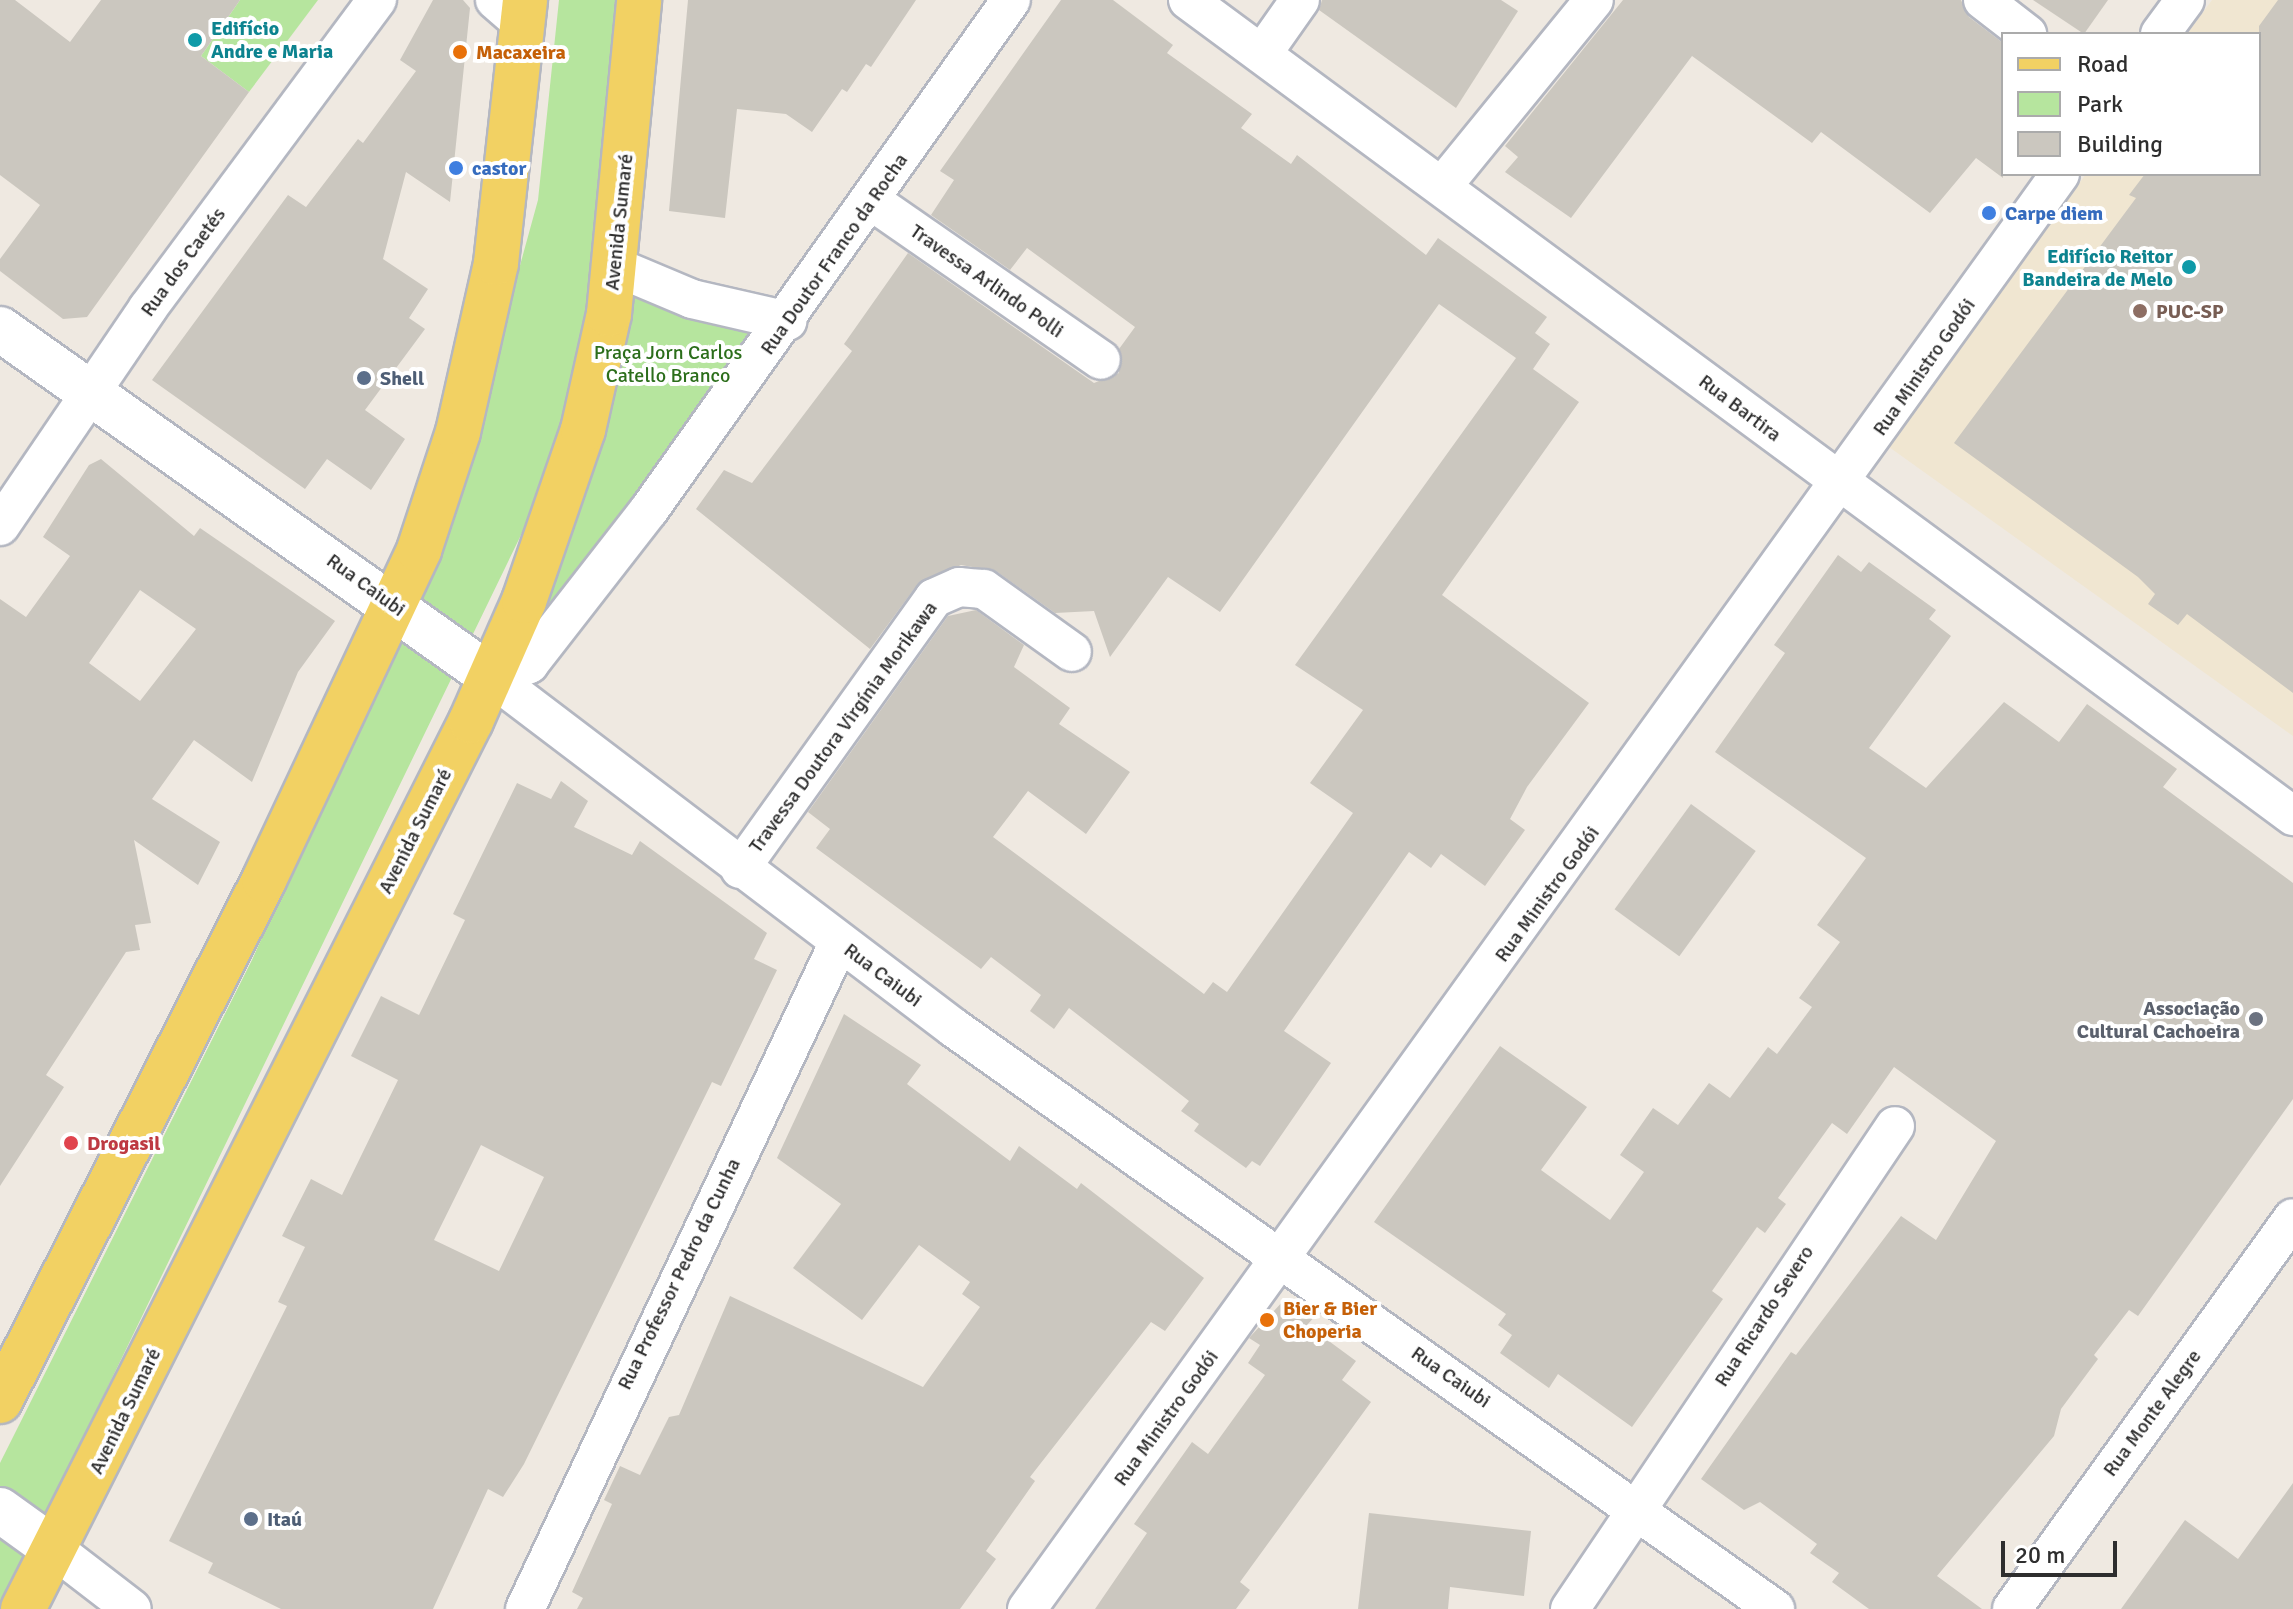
<!DOCTYPE html>
<html>
<head>
<meta charset="utf-8">
<style>
	body { margin:0 }
	#map { position:relative; width:2293px; height:1609px; overflow:hidden; background:#efe9e1; font-family:Signika,sans-serif }
	div>[style] { position:absolute }
	[style*='--x'] { left:calc(var(--x)*1px); top:calc(var(--y)*1px); width:calc(var(--w)*1px); rotate:calc(var(--a)*1deg) }
	.education>* { inset:0; background:#f0e6d1 }
	.green>* { inset:0; background:#b6e59e }
	.building>* { inset:0; background:#cbc7bf; transform-origin:0 0 }
	.roads { filter:drop-shadow(2px 0 #b4b7c1) drop-shadow(-2px 0 #b4b7c1) drop-shadow(0 2px #b4b7c1) drop-shadow(0 -2px #b4b7c1) }
	.street>* { height:38px; margin:-19px; padding:0 19px; transform-origin:19px; border-radius:19px; background:#fff }
	.secondary>* { height:44px; margin:-22px; padding:0 22px; transform-origin:22px; border-radius:22px; background:#fff }
	.primary>* { height:44px; margin:-22px; padding:0 22px; transform-origin:22px; border-radius:22px; background:#f2d163 }
	.dots>* { width:22px; height:22px; translate:-50% -50%; box-sizing:border-box; border:4px solid #fff; border-radius:50% }
	span { translate:-50% -50%; white-space:nowrap; text-align:center; line-height:1.15; -webkit-text-stroke:8px #fff; paint-order:stroke }
	.culture-label { font-size:20px; color:#0d838f; font-weight:700 }
	.left { translate:0 -50%; text-align:left }
	.right { translate:-100% -50%; text-align:right }
	.food-label { font-size:20px; color:#c56008; font-weight:700 }
	.shop-label { font-size:20px; color:#366cbe; font-weight:700 }
	.street-label { font-size:20px; color:#2e2e2e }
	.education-label { font-size:20px; color:#785e54; font-weight:700 }
	.park-label { font-size:20px; color:#2c6e1b }
	.service-label { font-size:20px; color:#4e5e75; font-weight:700 }
	.worship-label { font-size:20px; color:#5b616d; font-weight:700 }
	.health-label { font-size:20px; color:#be3a42; font-weight:700 }
	.legend { position:absolute; left:2001px; top:32px; width:260px; height:144px; box-sizing:border-box; background:#fff; border:2px solid #ababab; margin:0; padding:10px 14px; list-style:none; font-size:24px; color:#2e2e2e }
	.legend li { display:flex; align-items:center; gap:16px; height:40px }
	.legend b { width:40px; border:2px solid #ababab }
	.scale { position:absolute; left:2001px; top:1541px; width:116px; height:36px; box-sizing:border-box; border:4px solid #2e2e2e; border-top:0; padding-left:10px; font-size:24px; line-height:28px; white-space:nowrap; color:#2e2e2e; -webkit-text-stroke:6px #fff; paint-order:stroke }
</style>
</head>
<body>
<div id="map">
	<div class="education">
		<i style="clip-path:polygon(2212px 0,2293px 0,2293px 736px,1889px 447px,2086px 174px,2259px 174px,2259px 34px,2187px 34px)"></i>
	</div>
	<div class="green">
		<i style="clip-path:polygon(240px 0,318px 0,249px 92px,201px 56px)"></i>
		<i style="clip-path:polygon(559px 0,629px 0,606px 235px,569px 436px,0 1609px,0 1463px,252px 960px,455px 502px,538px 200px)"></i>
		<i style="clip-path:polygon(628px 283px,758px 326px,563px 609px,526px 635px)"></i>
	</div>
	<div class="building">
		<i style="clip-path:polygon(0 0,15px 0,70px 42px,101px 0,240px 0,201px 56px,249px 92px,87px 317px,63px 319px,0 271px,0 259px,40px 205px,0 175px)"></i>
		<i style="clip-path:polygon(433px 0,463px 0,470px 8px,450px 202px,406px 172px,383px 259px,428px 289px,409px 318px,425px 329px,365px 410px,405px 439px,371px 490px,327px 459px,305px 489px,152px 380px,288px 195px,306px 207px,358px 139px,363px 143px,416px 71px,400px 60px)"></i>
		<i style="clip-path:polygon(688px 0,916px 0,871px 67px,866px 64px,847px 92px,842px 89px,812px 132px,786px 114px,737px 109px,725px 218px,669px 211px)"></i>
		<i style="clip-path:polygon(1061px 0,1113px 0,1173px 45px,1167px 53px,1252px 114px,1241px 128px,1291px 164px,1297px 155px,1426px 255px,1438px 238px,1547px 317px,1535px 333px,1550px 344px,1533px 369px,1579px 402px,1442px 595px,1589px 703px,1527px 787px,1510px 819px,1525px 830px,1485px 886px,1441px 854px,1431px 868px,1409px 852px,1284px 1031px,1331px 1063px,1260px 1166px,1252px 1161px,1246px 1168px,1194px 1131px,1199px 1124px,1181px 1111px,1189px 1101px,1069px 1008px,1054px 1029px,1030px 1011px,1041px 995px,991px 957px,981px 969px,816px 848px,830px 829px,808px 812px,948px 616px,976px 610px,1024px 645px,1014px 667px,1070px 708px,1059px 724px,1130px 772px,1086px 834px,1028px 791px,993px 837px,1204px 994px,1213px 982px,1227px 992px,1353px 813px,1310px 783px,1363px 710px,1295px 665px,1516px 358px,1439px 304px,1220px 612px,1168px 577px,1110px 657px,1094px 611px,1055px 613px,996px 571px,961px 565px,917px 585px,870px 649px,696px 509px,724px 470px,752px 483px,852px 351px,844px 344px,908px 253px,1094px 383px,1119px 373px,1119px 349px,1135px 327px,1027px 248px,1010px 270px,931px 215px,954px 180px,940px 171px)"></i>
		<i style="clip-path:polygon(1322px 0,1501px 0,1518px 11px,1456px 108px,1319px 10px)"></i>
		<i style="clip-path:polygon(1623px 0,1961px 0,1969px 17px,2003px 43px,2003px 178px,1976px 158px,1930px 213px,1821px 132px,1812px 143px,1692px 56px,1571px 218px,1505px 172px,1518px 157px,1505px 146px)"></i>
		<i style="clip-path:polygon(2033px 0,2108px 0,2084px 34px)"></i>
		<i style="clip-path:polygon(2278px 0,2293px 0,2293px 693px,2187px 614px,2178px 625px,2148px 604px,2155px 594px,2138px 577px,1954px 443px,2136px 198px,2129px 195px,2145px 174px,2259px 174px,2259px 26px)"></i>
		<i style="clip-path:polygon(evenodd,101px 459px,194px 536px,200px 528px,335px 621px,298px 672px,252px 782px,194px 740px,152px 799px,220px 842px,198px 885px,134px 840px,151px 923px,135px 925px,140px 950px,126px 952px,46px 1075px,64px 1087px,0 1186px,0 599px,26px 617px,70px 556px,43px 537px,89px 465px,101px 459px,140px 590px,196px 629px,140px 701px,89px 663px,140px 590px)"></i>
		<i style="clip-path:polygon(1838px 555px,1861px 572px,1869px 562px,1936px 610px,1929px 619px,1951px 636px,1869px 748px,1926px 788px,2004px 702px,2059px 742px,2087px 704px,2177px 769px,2163px 787px,2293px 883px,2293px 1099px,2138px 1316px,2129px 1310px,2094px 1355px,2098px 1359px,2061px 1409px,2054px 1436px,1937px 1576px,1982px 1609px,1869px 1609px,1832px 1582px,1839px 1573px,1810px 1553px,1817px 1544px,1760px 1502px,1744px 1510px,1701px 1479px,1791px 1352px,1796px 1355px,1901px 1216px,1936px 1240px,1996px 1141px,1894px 1067px,1847px 1134px,1832px 1123px,1778px 1198px,1786px 1204px,1765px 1233px,1757px 1227px,1712px 1291px,1723px 1299px,1632px 1427px,1558px 1374px,1549px 1388px,1500px 1353px,1512px 1335px,1498px 1325px,1506px 1314px,1374px 1222px,1500px 1046px,1587px 1107px,1541px 1170px,1610px 1220px,1644px 1172px,1620px 1155px,1653px 1108px,1678px 1125px,1709px 1083px,1730px 1098px,1768px 1047px,1777px 1054px,1812px 1007px,1799px 998px,1840px 942px,1817px 925px,1866px 858px,1715px 752px,1785px 653px,1774px 645px)"></i>
		<i style="clip-path:polygon(evenodd,561px 781px,588px 801px,574px 827px,632px 855px,640px 841px,767px 933px,754px 959px,777px 970px,721px 1086px,712px 1082px,524px 1464px,503px 1497px,488px 1489px,433px 1609px,281px 1609px,208px 1573px,213px 1563px,169px 1541px,287px 1306px,278px 1302px,305px 1247px,282px 1236px,311px 1179px,342px 1195px,398px 1080px,351px 1056px,381px 996px,419px 1015px,465px 920px,453px 914px,517px 783px,551px 799px,561px 781px,481px 1145px,544px 1177px,499px 1271px,434px 1240px,481px 1145px)"></i>
		<i style="left:1691px;top:804px;width:80px;height:130px;rotate:36deg"></i>
		<i style="clip-path:polygon(844px 1014px,921px 1065px,907px 1084px,1010px 1161px,1019px 1146px,1077px 1189px,1081px 1183px,1204px 1278px,1165px 1331px,1151px 1322px,1030px 1477px,1035px 1481px,986px 1551px,996px 1559px,960px 1609px,577px 1609px,583px 1598px,572px 1592px,612px 1504px,604px 1500px,620px 1466px,640px 1475px,669px 1417px,679px 1415px,730px 1296px,923px 1387px,980px 1307px,962px 1294px,970px 1282px,919px 1245px,862px 1320px,793px 1268px,841px 1204px,777px 1158px)"></i>
		<i style="clip-path:polygon(1284px 1300px,1318px 1313px,1307px 1325px,1356px 1361px,1342px 1380px,1371px 1402px,1240px 1582px,1250px 1590px,1236px 1609px,1095px 1609px,1147px 1533px,1134px 1524px,1192px 1442px,1208px 1454px,1265px 1375px,1248px 1363px,1260px 1345px,1249px 1338px)"></i>
		<i style="clip-path:polygon(2293px 1483px,2293px 1609px,2121px 1609px,2185px 1520px,2238px 1559px)"></i>
		<i style="clip-path:polygon(1369px 1513px,1531px 1531px,1524px 1596px,1450px 1587px,1448px 1609px,1358px 1609px)"></i>
	</div>
	<div class="roads">
		<div class="street">
			<i style="--x:495;--y:0;--w:37;--a:41"></i>
			<i style="--x:1188;--y:0;--w:1374;--a:36.44"></i>
			<i style="--x:1983;--y:0;--w:56;--a:37.7"></i>
			<i style="--x:2160;--y:34;--w:42;--a:-53.7"></i>
			<i style="--x:1262;--y:54;--w:66;--a:-54.9"></i>
			<i style="--x:1444;--y:184;--w:237;--a:-50.8"></i>
			<i style="--x:873;--y:202;--w:277;--a:34.7"></i>
			<i style="--x:616;--y:267;--w:82;--a:22.8"></i>
			<i style="--x:692;--y:299;--w:98;--a:12.9"></i>
			<i style="--x:0;--y:526;--w:263;--a:-55.8"></i>
			<i style="--x:148;--y:308;--w:384;--a:-53.4"></i>
			<i style="--x:493;--y:678;--w:579;--a:37.21"></i>
			<i style="--x:954;--y:1028;--w:1006;--a:35.29"></i>
			<i style="--x:493;--y:678;--w:39;--a:-21"></i>
			<i style="--x:529;--y:664;--w:195;--a:-52.1"></i>
			<i style="--x:649;--y:510;--w:625;--a:-54.63"></i>
			<i style="--x:740;--y:869;--w:333;--a:-54.4"></i>
			<i style="--x:934;--y:598;--w:27;--a:-24"></i>
			<i style="--x:959;--y:587;--w:25;--a:5"></i>
			<i style="--x:984;--y:589;--w:108;--a:35.6"></i>
			<i style="--x:54;--y:1549;--w:98;--a:37.6"></i>
			<i style="--x:525;--y:1609;--w:737;--a:-64.79"></i>
			<i style="--x:1027;--y:1609;--w:1768;--a:-54.25"></i>
			<i style="--x:1570;--y:1609;--w:582;--a:-56.06"></i>
			<i style="--x:2012;--y:1609;--w:481;--a:-54.3"></i>
		</div>
		<div class="secondary">
			<i style="--x:0;--y:329;--w:604;--a:35.3"></i>
			<i style="--x:0;--y:1510;--w:67;--a:35.8"></i>
		</div>
		<div class="primary">
			<i style="--x:0;--y:1401;--w:584;--a:-63.13"></i>
			<i style="--x:264;--y:880;--w:365;--a:-64.8"></i>
			<i style="--x:419;--y:550;--w:124;--a:-71.7"></i>
			<i style="--x:458;--y:432;--w:173;--a:-77.3"></i>
			<i style="--x:496;--y:263;--w:265;--a:-83.7"></i>
			<i style="--x:23;--y:1609;--w:995;--a:-63.23"></i>
			<i style="--x:471;--y:721;--w:131;--a:-66.2"></i>
			<i style="--x:524;--y:601;--w:181;--a:-71"></i>
			<i style="--x:583;--y:430;--w:119;--a:-77.4"></i>
			<i style="--x:609;--y:314;--w:315;--a:-84.5"></i>
		</div>
	</div>
	<div class="dots">
		<i style="left:195px;top:40px;background:#0f9aa8"></i>
		<i style="left:460px;top:52px;background:#e8710a"></i>
		<i style="left:456px;top:168px;background:#3f7fe0"></i>
		<i style="left:1989px;top:213px;background:#3f7fe0"></i>
		<i style="left:2189px;top:267px;background:#0f9aa8"></i>
		<i style="left:2140px;top:311px;background:#8d6e63"></i>
		<i style="left:364px;top:378px;background:#5c6f8a"></i>
		<i style="left:2256px;top:1019px;background:#6b7280"></i>
		<i style="left:71px;top:1143px;background:#e0444e"></i>
		<i style="left:1267px;top:1320px;background:#e8710a"></i>
		<i style="left:251px;top:1519px;background:#5c6f8a"></i>
	</div>
	<div class="culture-label">
		<span class="left" style="left:211px;top:40px">Edifício<br>Andre e Maria</span>
		<span class="right" style="left:2173px;top:268px">Edifício Reitor<br>Bandeira de Melo</span>
	</div>
	<div class="food-label">
		<span class="left" style="left:476px;top:52px">Macaxeira</span>
		<span class="left" style="left:1283px;top:1320px">Bier &amp; Bier<br>Choperia</span>
	</div>
	<div class="shop-label">
		<span class="left" style="left:472px;top:168px">castor</span>
		<span class="left" style="left:2005px;top:213px">Carpe diem</span>
	</div>
	<div class="street-label">
		<span style="left:619px;top:222px;rotate:-84deg">Avenida Sumaré</span>
		<span style="left:834px;top:254px;rotate:-55deg">Rua Doutor Franco da Rocha</span>
		<span style="left:183px;top:262px;rotate:-54deg">Rua dos Caetés</span>
		<span style="left:987px;top:281px;rotate:35deg">Travessa Arlindo Polli</span>
		<span style="left:1924px;top:367px;rotate:-55deg">Rua Ministro Godói</span>
		<span style="left:1740px;top:408px;rotate:37deg">Rua Bartira</span>
		<span style="left:366px;top:585px;rotate:36deg">Rua Caiubi</span>
		<span style="left:843px;top:727px;rotate:-54deg">Travessa Doutora Virgínia Morikawa</span>
		<span style="left:415px;top:831px;rotate:-63deg">Avenida Sumaré</span>
		<span style="left:1547px;top:894px;rotate:-54deg">Rua Ministro Godói</span>
		<span style="left:883px;top:975px;rotate:37deg">Rua Caiubi</span>
		<span style="left:679px;top:1274px;rotate:-64deg">Rua Professor Pedro da Cunha</span>
		<span style="left:1764px;top:1316px;rotate:-57deg">Rua Ricardo Severo</span>
		<span style="left:1451px;top:1377px;rotate:35deg">Rua Caiubi</span>
		<span style="left:125px;top:1411px;rotate:-64deg">Avenida Sumaré</span>
		<span style="left:2152px;top:1413px;rotate:-54deg">Rua Monte Alegre</span>
		<span style="left:1166px;top:1418px;rotate:-54deg">Rua Ministro Godói</span>
	</div>
	<div class="education-label">
		<span class="left" style="left:2156px;top:311px">PUC-SP</span>
	</div>
	<div class="park-label">
		<span style="left:668px;top:364px">Praça Jorn Carlos<br>Catello Branco</span>
	</div>
	<div class="service-label">
		<span class="left" style="left:380px;top:378px">Shell</span>
		<span class="left" style="left:267px;top:1519px">Itaú</span>
	</div>
	<div class="worship-label">
		<span class="right" style="left:2240px;top:1020px">Associação<br>Cultural Cachoeira</span>
	</div>
	<div class="health-label">
		<span class="left" style="left:87px;top:1143px">Drogasil</span>
	</div>
	<ul class="legend">
	<li><b style="height:10px;background:#f2d163"></b>Road</li>
	<li><b style="height:22px;background:#b6e59e"></b>Park</li>
	<li><b style="height:22px;background:#cbc7bf"></b>Building</li>
	</ul>
	<div class="scale">20 m</div>
</div>
</body>
</html>
